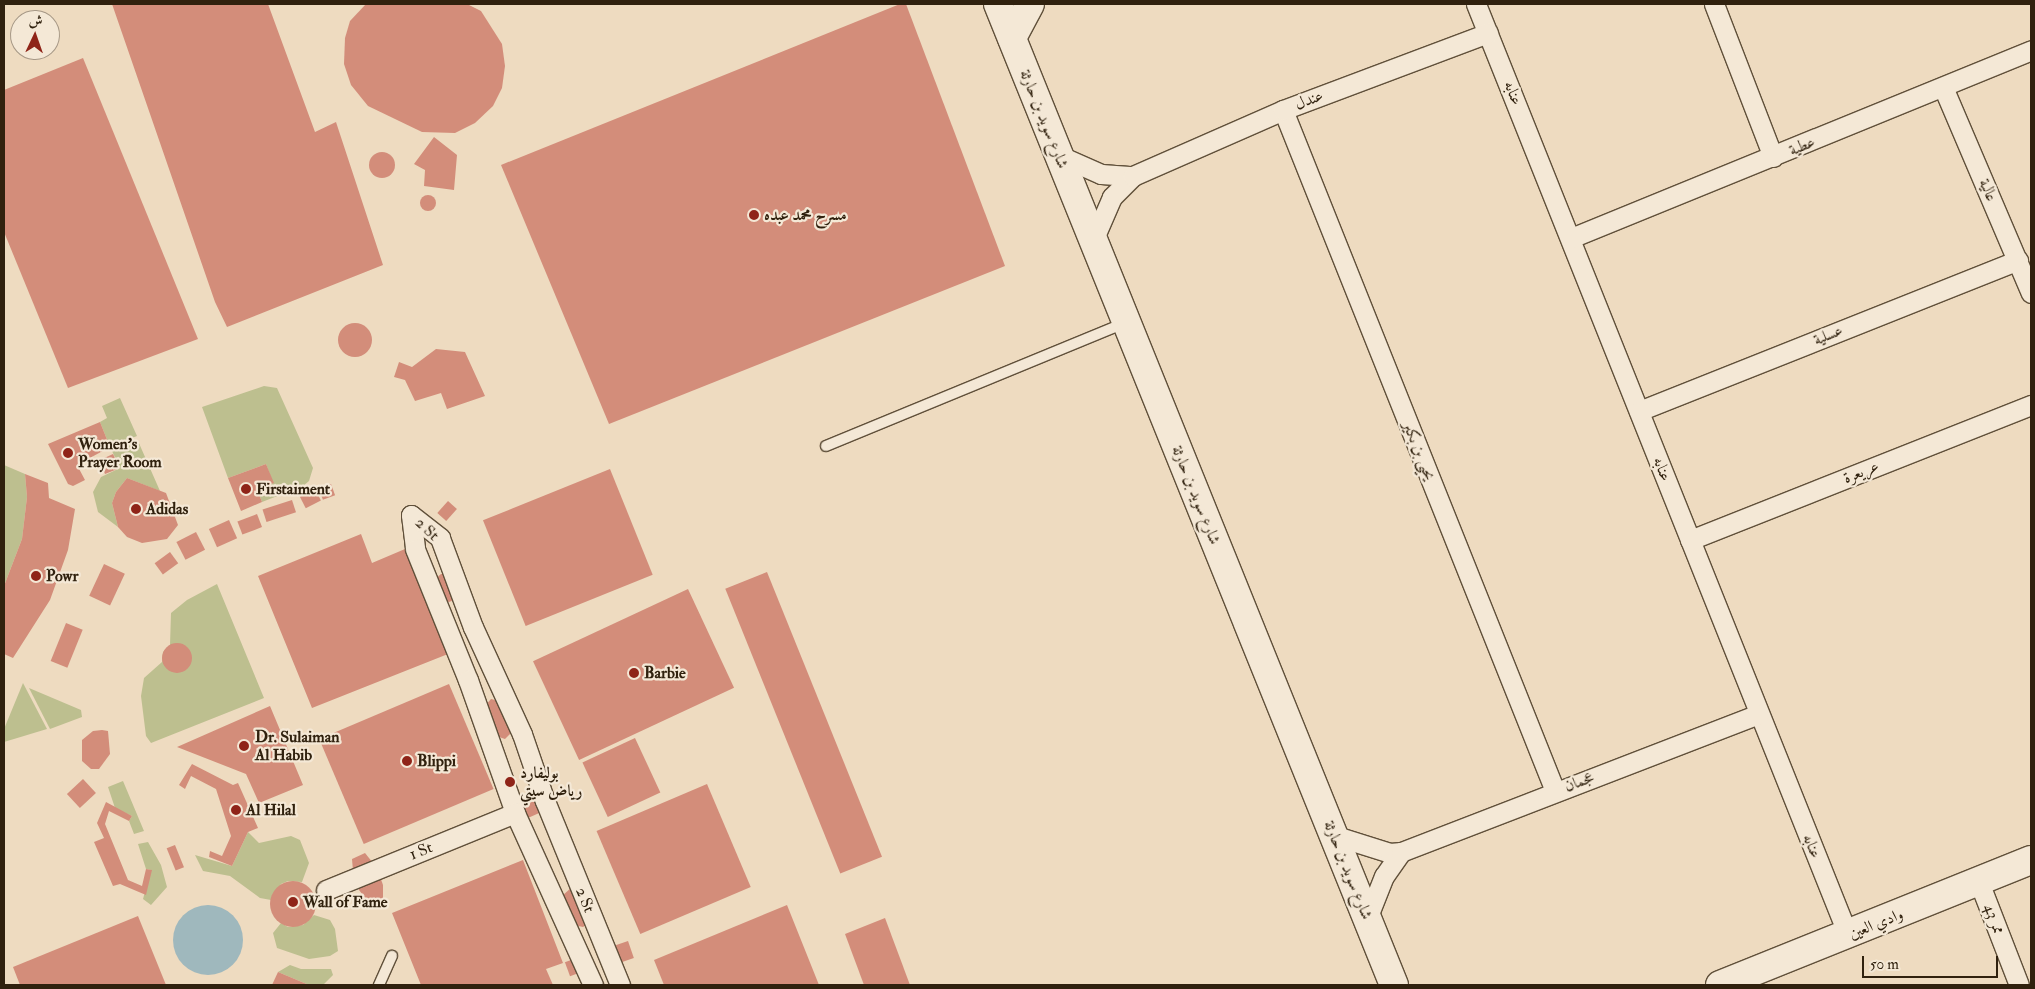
<!DOCTYPE html>
<html>
<head>
<meta charset="utf-8">
<style>
	body { margin:0 }
	#map { position:relative; width:2035px; height:989px; overflow:hidden; background:#eedbc0; font-family:"IM FELL Double Pica",Amiri,serif }
	div>[style] { position:absolute }
	[style*='--x'] { left:calc(var(--x)*1px); top:calc(var(--y)*1px); width:calc(var(--w)*1px); rotate:calc(var(--a)*1deg) }
	.green>* { inset:0; background:#bdbf8f }
	.water>* { inset:0; background:#9fb8bd }
	.round { border-radius:50% }
	.building>* { inset:0; background:#d38d7a; transform-origin:0 0 }
	.roads { filter:drop-shadow(1px 0 #60503a) drop-shadow(-1px 0 #60503a) drop-shadow(0 1px #60503a) drop-shadow(0 -1px #60503a) }
	.lane>* { height:10px; margin:-5px; padding:0 5px; transform-origin:5px; border-radius:5px; background:#f4e8d6 }
	.street>* { height:19px; margin:-9.5px; padding:0 9.5px; transform-origin:9.5px; border-radius:9.5px; background:#f4e8d6 }
	.secondary>* { height:28px; margin:-14px; padding:0 14px; transform-origin:14px; border-radius:14px; background:#f4e8d6 }
	.dots>* { width:14px; height:14px; translate:-50% -50%; box-sizing:border-box; border:2px solid #f4e8d6; border-radius:50% }
	span { translate:-50% -50%; white-space:nowrap; text-align:center; line-height:1.15; -webkit-text-stroke:4.5px #f4e8d6; paint-order:stroke }
	.street-label { font-size:16px; color:#30210e }
	.poi-label { font-size:16px; color:#30210e; font-weight:700 }
	.left { translate:0 -50%; text-align:left }
	.frame { position:absolute; inset:0; border:5px solid #30210e; pointer-events:none }
	.north { position:absolute; left:10px; top:10px; width:50px; height:50px; box-sizing:border-box; background:#f4e8d6; border:1px solid #a69886; border-radius:50%; rotate:3deg; font-size:14px; font-weight:700; line-height:20px; text-align:center; color:#30210e }
	.north::after { content:''; display:block; margin:auto; width:18px; height:22px; background:#8f2418; clip-path:polygon(50% 0,100% 100%,50% 72%,0 100%) }
	.scale { position:absolute; left:1862px; top:956px; width:136px; height:22px; box-sizing:border-box; border:2px solid #30210e; border-top:0; padding-left:6px; font-size:15px; line-height:18px; white-space:nowrap; color:#30210e; -webkit-text-stroke:4px #f4e8d6; paint-order:stroke }
</style>
</head>
<body>
<div id="map">
	<div class="green">
		<i style="clip-path:polygon(264px 386px,277px 388px,313px 468px,309px 481px,303px 486px,262px 502px,257px 489px,273px 483px,266px 464px,228px 478px,202px 407px)"></i>
		<i style="clip-path:polygon(120px 398px,137px 436px,110px 447px,100px 422px,107px 418px,102px 406px)"></i>
		<i style="clip-path:polygon(138px 441px,160px 491px,127px 478px,116px 492px,112px 503px,118px 527px,98px 512px,93px 492px,101px 477px,120px 468px,112px 451px)"></i>
		<i style="clip-path:polygon(4px 465px,25px 474px,27px 497px,22px 539px,4px 586px)"></i>
		<i style="clip-path:polygon(217px 584px,264px 698px,151px 743px,146px 736px,141px 696px,144px 678px,162px 662px,163px 652px,170px 645px,171px 613px,187px 600px)"></i>
		<i style="clip-path:polygon(23px 683px,47px 729px,4px 742px,4px 729px)"></i>
		<i style="clip-path:polygon(29px 688px,81px 710px,82px 717px,50px 729px)"></i>
		<i style="clip-path:polygon(123px 781px,144px 831px,134px 834px,129px 821px,132px 816px,115px 808px,108px 787px)"></i>
		<i style="clip-path:polygon(248px 832px,259px 843px,291px 836px,300px 840px,309px 863px,302px 882px,288px 881px,281px 884px,271px 900px,260px 898px,230px 876px,203px 871px,195px 855px,232px 866px)"></i>
		<i style="clip-path:polygon(148px 842px,161px 865px,167px 887px,151px 905px,143px 899px,151px 870px,146px 869px,138px 844px)"></i>
		<i style="clip-path:polygon(314px 915px,330px 920px,335px 929px,338px 951px,330px 956px,309px 959px,277px 948px,273px 933px,281px 923px,288px 927px,303px 925px)"></i>
		<i style="clip-path:polygon(290px 965px,301px 969px,331px 969px,333px 975px,323px 985px,309px 985px,278px 972px)"></i>
	</div>
	<div class="water">
		<i class="round" style="left:173px;top:905px;width:70px;height:70px"></i>
	</div>
	<div class="building">
		<i style="clip-path:polygon(112px 4px,268px 4px,315px 132px,336px 122px,383px 265px,227px 327px,215px 302px)"></i>
		<i style="clip-path:polygon(366px 4px,467px 4px,481px 11px,502px 44px,505px 66px,502px 88px,493px 106px,475px 123px,455px 133px,422px 132px,368px 106px,351px 85px,344px 64px,345px 38px,350px 21px)"></i>
		<i style="clip-path:polygon(900px 4px,906px 4px,1005px 266px,609px 424px,501px 165px)"></i>
		<i style="clip-path:polygon(83px 58px,198px 339px,68px 388px,4px 232px,4px 90px)"></i>
		<i style="clip-path:polygon(434px 137px,457px 155px,454px 190px,424px 186px,425px 170px,414px 164px)"></i>
		<i class="round" style="left:369px;top:152px;width:26px;height:26px"></i>
		<i class="round" style="left:420px;top:195px;width:16px;height:16px"></i>
		<i class="round" style="left:338px;top:323px;width:34px;height:34px"></i>
		<i style="clip-path:polygon(436px 349px,465px 352px,485px 396px,447px 409px,441px 393px,415px 401px,405px 380px,394px 377px,399px 362px,412px 367px)"></i>
		<i style="clip-path:polygon(100px 422px,110px 447px,77px 465px,85px 480px,73px 486px,68px 484px,48px 444px)"></i>
		<i style="clip-path:polygon(113px 454px,120px 468px,105px 474px,100px 460px)"></i>
		<i style="clip-path:polygon(266px 464px,274px 483px,257px 489px,262px 502px,241px 511px,228px 478px)"></i>
		<i style="left:610px;top:469px;width:114px;height:137px;rotate:68deg"></i>
		<i style="clip-path:polygon(25px 474px,48px 483px,49px 498px,75px 509px,68px 550px,50px 600px,13px 658px,4px 654px,4px 586px,22px 539px,27px 497px)"></i>
		<i style="clip-path:polygon(127px 478px,166px 493px,178px 525px,167px 539px,142px 543px,127px 537px,118px 527px,112px 503px,116px 492px)"></i>
		<i style="left:331px;top:484px;width:12px;height:13px;rotate:70deg"></i>
		<i style="left:315px;top:489px;width:13px;height:17px;rotate:63deg"></i>
		<i style="left:292px;top:500px;width:13px;height:31px;rotate:72deg"></i>
		<i style="left:448px;top:501px;width:12px;height:16px;rotate:42deg"></i>
		<i style="left:257px;top:514px;width:14px;height:21px;rotate:69deg"></i>
		<i style="left:229px;top:520px;width:20px;height:22px;rotate:66deg"></i>
		<i style="left:196px;top:532px;width:20px;height:22px;rotate:63deg"></i>
		<i style="clip-path:polygon(361px 534px,372px 563px,405px 549px,448px 654px,312px 708px,258px 576px)"></i>
		<i style="left:170px;top:552px;width:14px;height:19px;rotate:54deg"></i>
		<i style="left:104px;top:564px;width:23px;height:35px;rotate:25deg"></i>
		<i style="left:767px;top:572px;width:307px;height:45px;rotate:68deg"></i>
		<i style="clip-path:polygon(441px 574px,446px 574px,454px 600px,449px 602px,443px 601px,434px 580px)"></i>
		<i style="left:688px;top:589px;width:109px;height:171px;rotate:65deg"></i>
		<i style="left:66px;top:623px;width:18px;height:41px;rotate:22deg"></i>
		<i class="round" style="left:162px;top:643px;width:30px;height:30px"></i>
		<i style="left:449px;top:684px;width:114px;height:141px;rotate:67deg"></i>
		<i style="clip-path:polygon(491px 699px,499px 701px,511px 733px,505px 739px,496px 736px,485px 706px)"></i>
		<i style="clip-path:polygon(270px 706px,303px 785px,259px 803px,246px 774px,177px 747px)"></i>
		<i style="clip-path:polygon(102px 730px,108px 731px,110px 754px,99px 769px,91px 769px,82px 761px,82px 740px,93px 731px)"></i>
		<i style="left:635px;top:738px;width:60px;height:58px;rotate:65deg"></i>
		<i style="clip-path:polygon(192px 764px,233px 785px,238px 783px,258px 828px,248px 832px,232px 866px,209px 857px,210px 851px,222px 856px,231px 836px,216px 789px,191px 776px,185px 789px,179px 785px)"></i>
		<i style="left:83px;top:779px;width:19px;height:22px;rotate:47deg"></i>
		<i style="left:707px;top:784px;width:112px;height:120px;rotate:67deg"></i>
		<i style="left:535px;top:793px;width:20px;height:16px;rotate:66deg"></i>
		<i style="clip-path:polygon(106px 802px,132px 816px,129px 821px,109px 811px,105px 824px,128px 880px,142px 886px,146px 869px,152px 870px,146px 895px,120px 884px,113px 886px,94px 842px,104px 838px,97px 823px)"></i>
		<i style="left:175px;top:845px;width:24px;height:9px;rotate:68deg"></i>
		<i style="clip-path:polygon(365px 853px,377px 868px,383px 885px,383px 903px,376px 905px,370px 904px,359px 890px,353px 871px,352px 859px)"></i>
		<i style="clip-path:polygon(523px 860px,563px 963px,546px 969px,553px 985px,421px 985px,392px 913px)"></i>
		<i class="round" style="left:270px;top:881px;width:46px;height:46px"></i>
		<i style="clip-path:polygon(572px 887px,586px 925px,583px 927px,574px 925px,562px 896px)"></i>
		<i style="clip-path:polygon(787px 905px,819px 985px,664px 985px,654px 960px)"></i>
		<i style="clip-path:polygon(138px 916px,166px 985px,20px 985px,13px 967px)"></i>
		<i style="clip-path:polygon(885px 918px,910px 985px,864px 985px,845px 934px)"></i>
		<i style="left:628px;top:941px;width:18px;height:17px;rotate:71deg"></i>
		<i style="left:579px;top:957px;width:15px;height:15px;rotate:70deg"></i>
		<i style="clip-path:polygon(278px 972px,309px 985px,272px 985px)"></i>
	</div>
	<div class="roads">
		<div class="lane">
			<i style="--x:826;--y:446;--w:323;--a:-22.4"></i>
			<i style="--x:379;--y:985;--w:32;--a:-66"></i>
		</div>
		<div class="street">
			<i style="--x:1476;--y:4;--w:1003;--a:68.22"></i>
			<i style="--x:1714;--y:4;--w:164;--a:68.9"></i>
			<i style="--x:1943;--y:87;--w:224;--a:66.9"></i>
			<i style="--x:1283;--y:110;--w:733;--a:68.23"></i>
			<i style="--x:1058;--y:155;--w:47;--a:23.8"></i>
			<i style="--x:1101;--y:174;--w:32;--a:4"></i>
			<i style="--x:1133;--y:176;--w:30;--a:135"></i>
			<i style="--x:1112;--y:197;--w:48;--a:113.4"></i>
			<i style="--x:1133;--y:176;--w:164;--a:-23.7"></i>
			<i style="--x:1283;--y:110;--w:219;--a:-20.6"></i>
			<i style="--x:1571;--y:238;--w:497;--a:-22.2"></i>
			<i style="--x:1639;--y:411;--w:408;--a:-21.7"></i>
			<i style="--x:411;--y:515;--w:37;--a:38"></i>
			<i style="--x:440;--y:538;--w:95;--a:69.7"></i>
			<i style="--x:473;--y:627;--w:118;--a:65.4"></i>
			<i style="--x:522;--y:734;--w:71;--a:71.1"></i>
			<i style="--x:545;--y:801;--w:199;--a:67.8"></i>
			<i style="--x:411;--y:515;--w:34;--a:83"></i>
			<i style="--x:415;--y:549;--w:141;--a:68"></i>
			<i style="--x:468;--y:680;--w:141;--a:70.5"></i>
			<i style="--x:515;--y:813;--w:189;--a:65.6"></i>
			<i style="--x:1690;--y:540;--w:367;--a:-21.6"></i>
			<i style="--x:1333;--y:835;--w:60;--a:17.5"></i>
			<i style="--x:1390;--y:853;--w:11;--a:-5"></i>
			<i style="--x:1401;--y:852;--w:29;--a:125"></i>
			<i style="--x:1384;--y:876;--w:46;--a:111.6"></i>
			<i style="--x:1401;--y:852;--w:383;--a:-21.1"></i>
			<i style="--x:1979;--y:882;--w:110;--a:68.8"></i>
			<i style="--x:326;--y:890;--w:204;--a:-22.2"></i>
		</div>
		<div class="secondary">
			<i style="--x:998;--y:4;--w:1058;--a:68.02"></i>
			<i style="--x:1012;--y:38;--w:38;--a:-62"></i>
			<i style="--x:1720;--y:985;--w:335;--a:-21.9"></i>
		</div>
	</div>
	<div class="dots">
		<i style="left:754px;top:215px;background:#8f2418"></i>
		<i style="left:68px;top:453px;background:#8f2418"></i>
		<i style="left:246px;top:489px;background:#8f2418"></i>
		<i style="left:136px;top:509px;background:#8f2418"></i>
		<i style="left:36px;top:576px;background:#8f2418"></i>
		<i style="left:634px;top:673px;background:#8f2418"></i>
		<i style="left:244px;top:746px;background:#8f2418"></i>
		<i style="left:407px;top:761px;background:#8f2418"></i>
		<i style="left:510px;top:782px;background:#8f2418"></i>
		<i style="left:236px;top:810px;background:#8f2418"></i>
		<i style="left:293px;top:902px;background:#8f2418"></i>
	</div>
	<div class="street-label">
		<span style="left:1513px;top:93px;rotate:68deg">عنابه</span>
		<span style="left:1309px;top:100px;rotate:-21deg">عندل</span>
		<span style="left:1044px;top:119px;rotate:68deg">شارع سويد بن حارثة</span>
		<span style="left:1802px;top:146px;rotate:-22deg">عطية</span>
		<span style="left:1988px;top:190px;rotate:67deg">عالية</span>
		<span style="left:1828px;top:335px;rotate:-22deg">عسلية</span>
		<span style="left:1419px;top:451px;rotate:68deg">يحيى بن بكير</span>
		<span style="left:1662px;top:469px;rotate:69deg">عنابه</span>
		<span style="left:1861px;top:472px;rotate:-22deg">عريعرة</span>
		<span style="left:1196px;top:495px;rotate:68deg">شارع سويد بن حارثة</span>
		<span style="left:427px;top:529px;rotate:43deg">2 St</span>
		<span style="left:1579px;top:782px;rotate:-21deg">عجمان</span>
		<span style="left:1812px;top:846px;rotate:68deg">عنابه</span>
		<span style="left:421px;top:851px;rotate:-22deg">1 St</span>
		<span style="left:1348px;top:870px;rotate:68deg">شارع سويد بن حارثة</span>
		<span style="left:585px;top:900px;rotate:68deg">2 St</span>
		<span style="left:1994px;top:919px;rotate:69deg">ممر 43</span>
		<span style="left:1876px;top:924px;rotate:-22deg">وادي العين</span>
	</div>
	<div class="poi-label">
		<span class="left" style="left:764px;top:215px">مسرح محمد عبده</span>
		<span class="left" style="left:78px;top:453px">Women's<br>Prayer Room</span>
		<span class="left" style="left:256px;top:489px">Firstaiment</span>
		<span class="left" style="left:146px;top:509px">Adidas</span>
		<span class="left" style="left:46px;top:576px">Powr</span>
		<span class="left" style="left:644px;top:673px">Barbie</span>
		<span class="left" style="left:255px;top:746px">Dr. Sulaiman<br>Al Habib</span>
		<span class="left" style="left:417px;top:761px">Blippi</span>
		<span class="left" style="left:520px;top:782px">بوليفارد<br>رياض سيتي</span>
		<span class="left" style="left:246px;top:810px">Al Hilal</span>
		<span class="left" style="left:303px;top:902px">Wall of Fame</span>
	</div>
	<div class="frame"></div>
	<div class="north">ش</div>
	<div class="scale">50 m</div>
</div>
</body>
</html>
